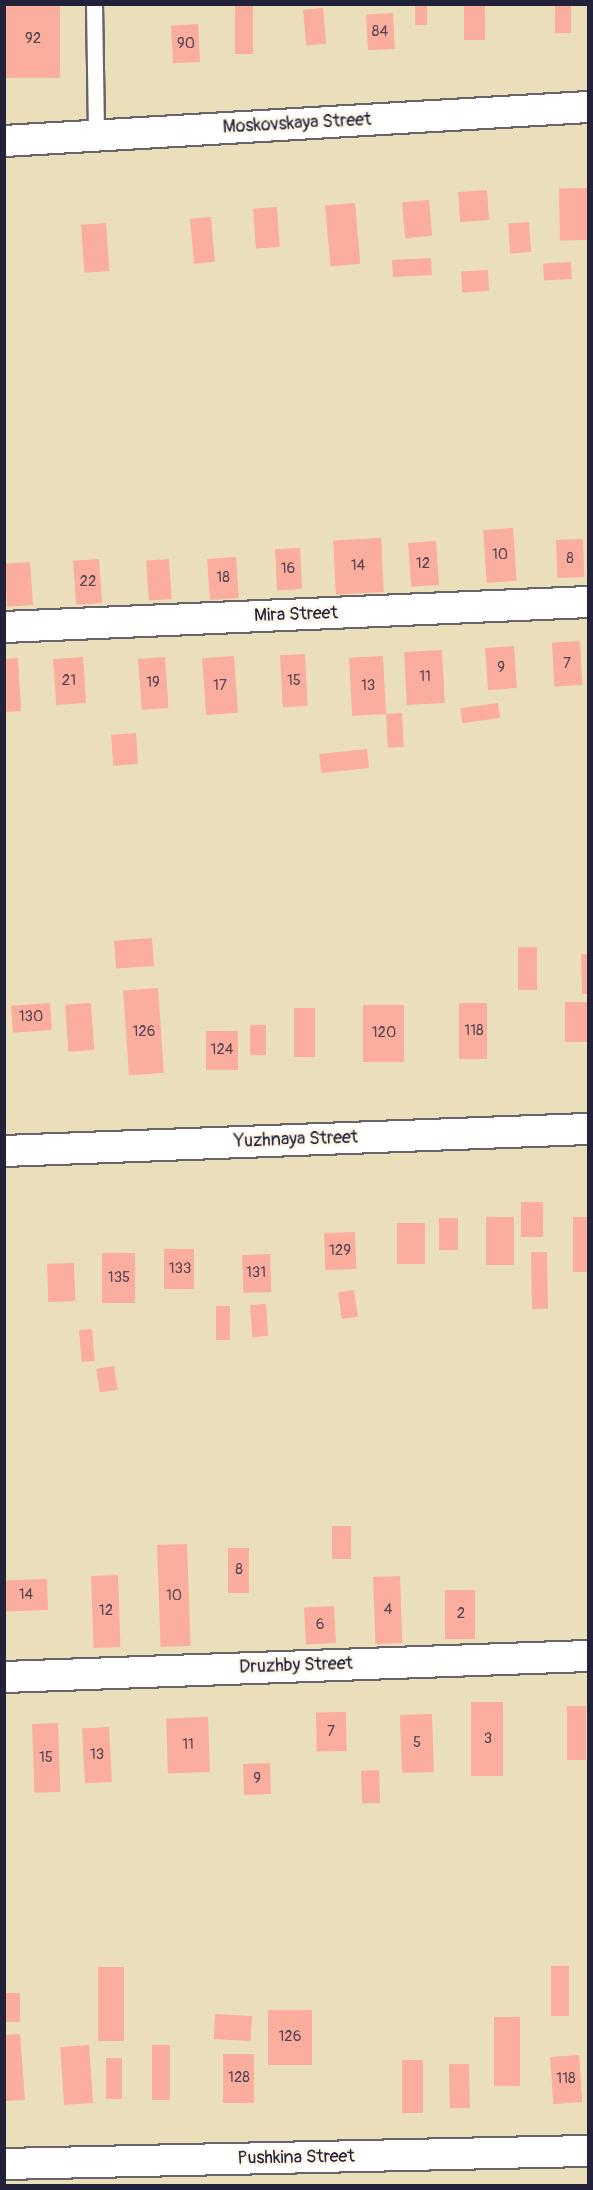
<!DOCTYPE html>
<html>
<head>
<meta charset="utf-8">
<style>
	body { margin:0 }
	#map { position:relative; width:593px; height:2190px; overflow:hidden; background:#ebdfbb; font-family:Pangolin,sans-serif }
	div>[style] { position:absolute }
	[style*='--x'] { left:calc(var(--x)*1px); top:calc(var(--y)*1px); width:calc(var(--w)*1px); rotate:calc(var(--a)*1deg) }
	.building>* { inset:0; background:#fbad9e; transform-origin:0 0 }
	.roads { filter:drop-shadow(2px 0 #686468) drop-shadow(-2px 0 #686468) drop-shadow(0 2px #686468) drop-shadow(0 -2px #686468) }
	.service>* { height:15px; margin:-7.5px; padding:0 7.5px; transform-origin:7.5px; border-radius:7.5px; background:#fff }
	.minor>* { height:30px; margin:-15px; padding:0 15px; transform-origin:15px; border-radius:15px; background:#fff }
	span { translate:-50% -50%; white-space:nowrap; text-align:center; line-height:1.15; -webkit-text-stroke:4.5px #fcf5e5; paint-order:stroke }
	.number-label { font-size:15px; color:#584554 }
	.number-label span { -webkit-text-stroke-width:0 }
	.street-label { font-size:18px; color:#22223b }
	.frame { position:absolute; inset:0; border:6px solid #22223b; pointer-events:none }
</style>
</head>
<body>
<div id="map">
	<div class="building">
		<i style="left:5px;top:4px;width:55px;height:74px"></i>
		<i style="left:464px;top:4px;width:21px;height:36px"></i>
		<i style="left:555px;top:4px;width:16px;height:29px"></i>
		<i style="left:415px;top:5px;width:12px;height:20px"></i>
		<i style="left:235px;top:6px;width:18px;height:48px"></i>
		<i style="left:323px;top:8px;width:36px;height:20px;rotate:85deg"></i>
		<i style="left:393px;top:13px;width:36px;height:27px;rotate:87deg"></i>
		<i style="left:198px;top:24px;width:38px;height:27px;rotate:87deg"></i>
		<i style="left:587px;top:188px;width:52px;height:28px;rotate:89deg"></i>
		<i style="left:487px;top:190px;width:30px;height:29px;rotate:86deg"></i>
		<i style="left:429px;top:200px;width:36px;height:27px;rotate:85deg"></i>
		<i style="left:355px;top:203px;width:61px;height:30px;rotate:85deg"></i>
		<i style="left:277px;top:207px;width:40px;height:24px;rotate:86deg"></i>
		<i style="left:211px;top:217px;width:45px;height:21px;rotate:85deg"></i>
		<i style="left:529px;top:222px;width:30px;height:21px;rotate:86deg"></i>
		<i style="left:106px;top:223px;width:48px;height:25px;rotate:86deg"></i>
		<i style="left:431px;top:258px;width:17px;height:39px;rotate:87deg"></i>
		<i style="left:571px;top:262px;width:17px;height:28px;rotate:87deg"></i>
		<i style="left:488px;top:270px;width:21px;height:27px;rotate:87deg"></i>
		<i style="left:513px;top:528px;width:53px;height:30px;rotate:86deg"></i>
		<i style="left:381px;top:538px;width:54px;height:48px;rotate:87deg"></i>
		<i style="left:583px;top:539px;width:38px;height:27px;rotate:88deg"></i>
		<i style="left:436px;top:541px;width:44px;height:28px;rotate:86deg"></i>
		<i style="left:300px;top:548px;width:41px;height:25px;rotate:87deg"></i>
		<i style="left:236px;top:557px;width:41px;height:29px;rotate:86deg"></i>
		<i style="left:99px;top:559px;width:44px;height:26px;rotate:86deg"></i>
		<i style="left:169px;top:559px;width:40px;height:23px;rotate:86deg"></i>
		<i style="left:30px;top:562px;width:43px;height:26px;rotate:86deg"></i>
		<i style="left:580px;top:641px;width:44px;height:28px;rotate:87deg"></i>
		<i style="left:514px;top:646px;width:42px;height:29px;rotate:86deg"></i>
		<i style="left:442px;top:650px;width:53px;height:38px;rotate:87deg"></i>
		<i style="left:305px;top:654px;width:52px;height:25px;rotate:87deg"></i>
		<i style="left:234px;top:656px;width:57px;height:32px;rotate:86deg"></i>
		<i style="left:383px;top:656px;width:58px;height:34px;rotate:87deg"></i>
		<i style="left:83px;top:657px;width:46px;height:30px;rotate:86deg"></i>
		<i style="left:165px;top:657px;width:51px;height:27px;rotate:86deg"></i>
		<i style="clip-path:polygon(18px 658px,21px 711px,4px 712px,4px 659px)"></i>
		<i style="left:498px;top:703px;width:15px;height:38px;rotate:82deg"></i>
		<i style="left:402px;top:713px;width:34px;height:16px;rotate:87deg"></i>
		<i style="left:136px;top:733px;width:31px;height:25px;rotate:86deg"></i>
		<i style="left:367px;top:749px;width:19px;height:48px;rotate:84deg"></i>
		<i style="left:152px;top:938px;width:28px;height:38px;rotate:86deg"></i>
		<i style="left:518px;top:947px;width:19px;height:43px"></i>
		<i style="clip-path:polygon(581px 954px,588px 954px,588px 994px,582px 994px)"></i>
		<i style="left:158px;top:988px;width:85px;height:35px;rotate:86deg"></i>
		<i style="left:588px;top:1002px;width:40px;height:23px;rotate:90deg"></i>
		<i style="left:50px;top:1003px;width:27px;height:39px;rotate:86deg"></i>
		<i style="left:91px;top:1003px;width:47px;height:26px;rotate:86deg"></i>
		<i style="left:459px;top:1003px;width:28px;height:56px"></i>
		<i style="left:363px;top:1005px;width:41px;height:57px"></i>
		<i style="left:294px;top:1008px;width:21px;height:49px"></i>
		<i style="left:250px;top:1025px;width:16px;height:30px"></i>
		<i style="left:206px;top:1031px;width:32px;height:39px"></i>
		<i style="left:521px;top:1202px;width:22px;height:35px"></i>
		<i style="left:486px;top:1217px;width:28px;height:48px"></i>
		<i style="left:588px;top:1217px;width:55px;height:15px;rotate:90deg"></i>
		<i style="left:458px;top:1218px;width:32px;height:19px;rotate:90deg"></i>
		<i style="left:397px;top:1223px;width:28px;height:41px"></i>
		<i style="left:355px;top:1232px;width:37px;height:31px;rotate:88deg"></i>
		<i style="left:164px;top:1249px;width:30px;height:40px"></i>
		<i style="left:547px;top:1252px;width:57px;height:16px;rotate:89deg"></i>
		<i style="left:135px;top:1253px;width:50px;height:33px;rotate:90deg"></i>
		<i style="left:270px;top:1254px;width:38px;height:28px;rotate:88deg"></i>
		<i style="left:74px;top:1263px;width:38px;height:27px;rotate:88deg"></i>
		<i style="left:354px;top:1290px;width:27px;height:16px;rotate:82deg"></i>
		<i style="left:266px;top:1304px;width:32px;height:16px;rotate:86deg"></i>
		<i style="left:216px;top:1306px;width:14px;height:34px"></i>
		<i style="left:92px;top:1329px;width:32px;height:13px;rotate:85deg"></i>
		<i style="left:114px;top:1366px;width:24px;height:18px;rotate:81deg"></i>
		<i style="left:332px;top:1526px;width:19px;height:33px"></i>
		<i style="left:187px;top:1544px;width:102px;height:30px;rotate:88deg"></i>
		<i style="left:228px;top:1548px;width:21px;height:45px"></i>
		<i style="left:118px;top:1575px;width:72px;height:27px;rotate:88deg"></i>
		<i style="left:400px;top:1576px;width:67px;height:27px;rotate:88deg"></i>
		<i style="left:47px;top:1579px;width:31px;height:43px;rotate:88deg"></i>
		<i style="left:445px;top:1590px;width:30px;height:49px"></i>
		<i style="left:334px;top:1606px;width:37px;height:30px;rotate:87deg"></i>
		<i style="left:471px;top:1702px;width:32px;height:74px"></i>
		<i style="left:567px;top:1706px;width:19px;height:54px"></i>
		<i style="left:346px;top:1712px;width:39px;height:30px;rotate:89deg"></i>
		<i style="left:432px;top:1714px;width:58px;height:32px;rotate:88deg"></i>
		<i style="left:208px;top:1717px;width:55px;height:42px;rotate:88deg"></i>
		<i style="left:58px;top:1723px;width:69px;height:26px;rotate:88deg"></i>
		<i style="left:109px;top:1727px;width:55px;height:27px;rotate:87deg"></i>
		<i style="left:270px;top:1763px;width:31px;height:27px;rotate:88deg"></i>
		<i style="left:379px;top:1770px;width:33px;height:18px;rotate:88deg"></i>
		<i style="left:551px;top:1966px;width:18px;height:50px"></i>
		<i style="left:98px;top:1967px;width:26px;height:74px"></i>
		<i style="left:4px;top:1993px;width:16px;height:29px"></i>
		<i style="left:268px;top:2010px;width:44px;height:55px"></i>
		<i style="left:215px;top:2014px;width:37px;height:25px;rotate:3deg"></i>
		<i style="left:494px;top:2017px;width:26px;height:69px"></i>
		<i style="clip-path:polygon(20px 2034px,25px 2100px,4px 2101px,4px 2035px)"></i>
		<i style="left:89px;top:2045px;width:58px;height:29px;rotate:86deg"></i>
		<i style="left:152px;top:2045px;width:18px;height:55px"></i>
		<i style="left:223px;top:2054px;width:31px;height:49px"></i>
		<i style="left:579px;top:2055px;width:47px;height:29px;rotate:86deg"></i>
		<i style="left:106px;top:2058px;width:16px;height:41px"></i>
		<i style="left:402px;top:2060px;width:21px;height:53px"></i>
		<i style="left:469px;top:2064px;width:44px;height:20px;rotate:89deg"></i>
	</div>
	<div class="roads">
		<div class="service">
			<i style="--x:94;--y:4;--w:132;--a:89.1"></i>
		</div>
		<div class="minor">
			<i style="--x:4;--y:141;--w:585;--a:-3.33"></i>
			<i style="--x:4;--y:627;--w:585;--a:-2.45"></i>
			<i style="--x:4;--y:1151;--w:584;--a:-2.16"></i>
			<i style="--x:4;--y:1677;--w:584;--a:-2.06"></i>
			<i style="--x:4;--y:2164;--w:584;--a:-1.28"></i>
		</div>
	</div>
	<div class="number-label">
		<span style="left:380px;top:32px">84</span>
		<span style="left:33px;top:39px">92</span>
		<span style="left:186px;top:44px">90</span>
		<span style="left:500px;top:555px">10</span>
		<span style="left:570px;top:559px">8</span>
		<span style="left:423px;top:564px">12</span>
		<span style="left:358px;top:566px">14</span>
		<span style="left:288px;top:569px">16</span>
		<span style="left:223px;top:578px">18</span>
		<span style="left:88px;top:582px">22</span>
		<span style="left:567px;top:664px">7</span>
		<span style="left:501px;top:668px">9</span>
		<span style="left:425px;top:677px">11</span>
		<span style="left:69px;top:681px">21</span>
		<span style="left:294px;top:681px">15</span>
		<span style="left:153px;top:683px">19</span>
		<span style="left:220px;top:686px">17</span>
		<span style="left:368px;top:686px">13</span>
		<span style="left:31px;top:1017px">130</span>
		<span style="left:474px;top:1031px">118</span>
		<span style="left:144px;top:1032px">126</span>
		<span style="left:384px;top:1033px">120</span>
		<span style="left:222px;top:1050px">124</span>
		<span style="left:340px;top:1251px">129</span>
		<span style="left:180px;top:1269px">133</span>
		<span style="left:256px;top:1273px">131</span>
		<span style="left:119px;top:1278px">135</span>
		<span style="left:239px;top:1570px">8</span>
		<span style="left:26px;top:1595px">14</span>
		<span style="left:174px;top:1596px">10</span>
		<span style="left:388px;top:1610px">4</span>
		<span style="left:106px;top:1611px">12</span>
		<span style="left:461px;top:1614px">2</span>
		<span style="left:320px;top:1625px">6</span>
		<span style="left:331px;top:1732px">7</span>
		<span style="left:488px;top:1739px">3</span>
		<span style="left:417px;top:1743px">5</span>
		<span style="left:188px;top:1745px">11</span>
		<span style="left:97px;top:1755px">13</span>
		<span style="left:46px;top:1758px">15</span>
		<span style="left:257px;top:1779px">9</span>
		<span style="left:290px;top:2037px">126</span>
		<span style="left:239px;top:2078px">128</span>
		<span style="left:566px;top:2079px">118</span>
	</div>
	<div class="street-label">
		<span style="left:297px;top:124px;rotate:-3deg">Moskovskaya Street</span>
		<span style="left:296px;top:615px;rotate:-2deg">Mira Street</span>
		<span style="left:296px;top:1140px;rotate:-2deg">Yuzhnaya Street</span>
		<span style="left:296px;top:1666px;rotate:-2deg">Druzhby Street</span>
		<span style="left:296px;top:2158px;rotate:-1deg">Pushkina Street</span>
	</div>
	<div class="frame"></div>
</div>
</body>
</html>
